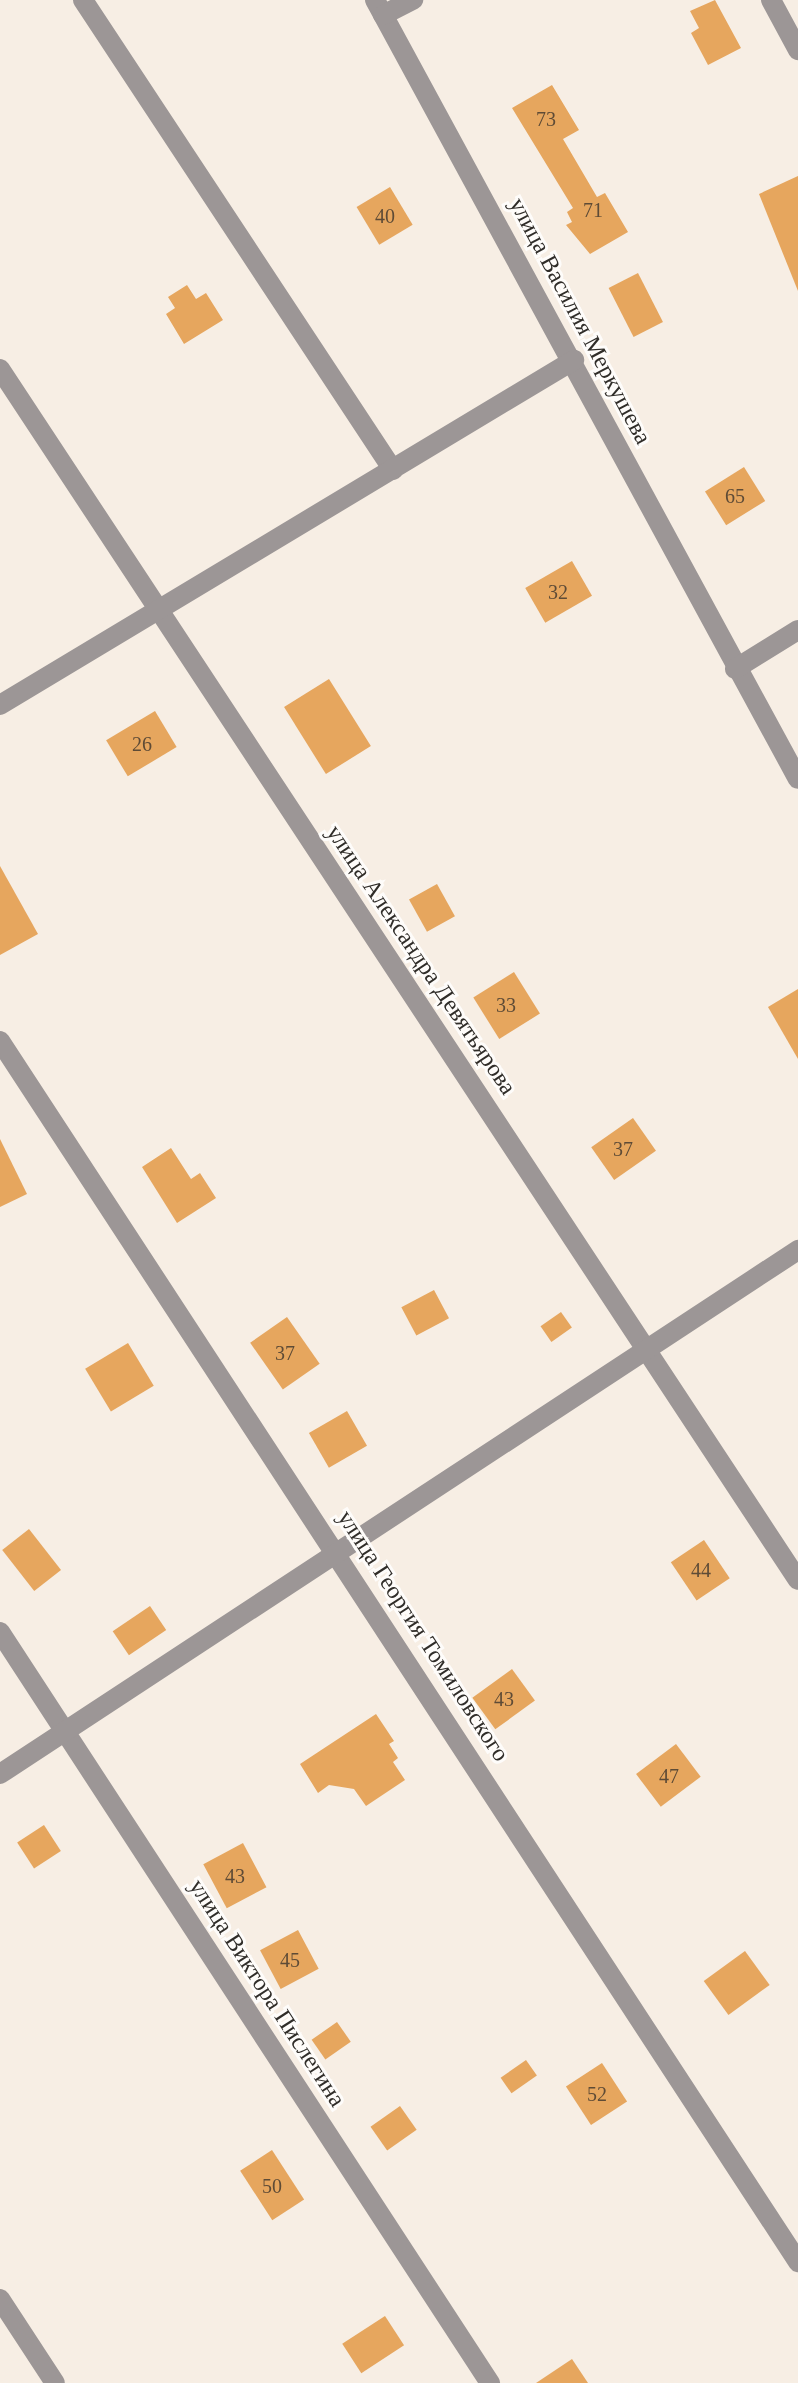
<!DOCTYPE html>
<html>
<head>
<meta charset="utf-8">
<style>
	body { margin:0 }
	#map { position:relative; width:798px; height:2383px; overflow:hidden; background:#f7eee4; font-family:"Times New Roman",serif }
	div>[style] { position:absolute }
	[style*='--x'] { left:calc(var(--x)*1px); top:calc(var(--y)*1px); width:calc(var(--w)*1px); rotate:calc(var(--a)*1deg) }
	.building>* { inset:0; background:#e6a65e; transform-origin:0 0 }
	.minor>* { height:20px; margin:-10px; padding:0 10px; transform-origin:10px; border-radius:10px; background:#9c9696 }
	span { translate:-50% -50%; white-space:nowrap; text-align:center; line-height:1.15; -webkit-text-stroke:6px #fefcfa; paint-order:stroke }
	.number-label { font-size:20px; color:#5e4b36 }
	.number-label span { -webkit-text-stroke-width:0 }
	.street-label { font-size:24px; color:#302d29 }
</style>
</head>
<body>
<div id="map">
	<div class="building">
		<i style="clip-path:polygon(715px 0,741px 48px,708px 65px,691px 33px,699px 28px,690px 11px)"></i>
		<i style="clip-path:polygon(552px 85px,579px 130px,563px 139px,597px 197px,605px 193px,628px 232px,590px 254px,566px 225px,572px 222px,567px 212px,573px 208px,512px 108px)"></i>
		<i style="clip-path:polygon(798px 176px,798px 291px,759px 194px)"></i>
		<i style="left:390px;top:187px;width:44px;height:39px;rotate:59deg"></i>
		<i style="left:638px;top:273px;width:55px;height:33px;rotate:63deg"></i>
		<i style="clip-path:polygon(187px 285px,196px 299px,206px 293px,223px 320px,184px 344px,166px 314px,175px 308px,168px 297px)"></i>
		<i style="left:744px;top:467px;width:40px;height:46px;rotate:58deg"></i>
		<i style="left:572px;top:561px;width:40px;height:54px;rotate:60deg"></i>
		<i style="left:329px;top:679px;width:79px;height:53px;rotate:58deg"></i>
		<i style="left:155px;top:711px;width:42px;height:57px;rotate:59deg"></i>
		<i style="clip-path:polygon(0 866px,38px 934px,0 955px)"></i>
		<i style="left:437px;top:884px;width:37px;height:32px;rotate:61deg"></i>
		<i style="left:514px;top:972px;width:49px;height:48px;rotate:58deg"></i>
		<i style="clip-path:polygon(798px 989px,798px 1059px,768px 1007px)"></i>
		<i style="left:633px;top:1118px;width:40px;height:51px;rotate:55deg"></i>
		<i style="clip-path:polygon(0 1139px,27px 1194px,0 1207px)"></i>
		<i style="clip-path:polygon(171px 1148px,191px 1179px,200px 1173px,216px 1198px,177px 1223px,142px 1167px)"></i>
		<i style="left:434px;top:1290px;width:32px;height:37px;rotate:62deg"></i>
		<i style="left:561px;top:1312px;width:19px;height:25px;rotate:55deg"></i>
		<i style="left:287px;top:1317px;width:57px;height:45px;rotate:55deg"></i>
		<i style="left:128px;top:1343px;width:50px;height:50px;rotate:59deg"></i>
		<i style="left:347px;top:1411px;width:40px;height:44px;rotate:60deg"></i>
		<i style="left:29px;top:1529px;width:52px;height:34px;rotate:52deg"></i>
		<i style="left:704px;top:1540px;width:46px;height:40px;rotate:56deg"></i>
		<i style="left:150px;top:1606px;width:29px;height:45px;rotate:56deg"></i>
		<i style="left:512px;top:1669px;width:39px;height:49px;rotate:54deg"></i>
		<i style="clip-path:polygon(376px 1714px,394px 1741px,389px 1744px,398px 1758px,393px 1762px,405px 1780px,366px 1806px,354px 1789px,329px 1785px,318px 1793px,300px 1764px)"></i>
		<i style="left:676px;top:1744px;width:41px;height:50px;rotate:53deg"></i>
		<i style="left:44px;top:1825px;width:31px;height:32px;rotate:57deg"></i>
		<i style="left:243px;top:1843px;width:50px;height:45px;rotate:62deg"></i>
		<i style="left:298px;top:1930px;width:44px;height:43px;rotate:62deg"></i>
		<i style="left:745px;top:1951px;width:42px;height:51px;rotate:54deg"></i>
		<i style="left:337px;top:2022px;width:24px;height:31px;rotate:55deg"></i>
		<i style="left:526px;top:2060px;width:19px;height:31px;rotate:55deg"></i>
		<i style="left:602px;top:2063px;width:46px;height:43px;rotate:57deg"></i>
		<i style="left:400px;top:2106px;width:29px;height:36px;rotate:55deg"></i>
		<i style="left:272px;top:2150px;width:59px;height:38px;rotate:57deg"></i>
		<i style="left:385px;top:2316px;width:35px;height:51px;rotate:57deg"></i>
		<i style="clip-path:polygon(572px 2359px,588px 2383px,536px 2383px)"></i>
	</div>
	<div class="minor">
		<i style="--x:83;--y:0;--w:563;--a:56.59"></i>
		<i style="--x:375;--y:0;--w:886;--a:61.5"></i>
		<i style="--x:771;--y:0;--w:57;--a:61.6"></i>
		<i style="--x:383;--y:15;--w:34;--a:-27"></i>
		<i style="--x:0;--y:369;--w:1450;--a:56.62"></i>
		<i style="--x:735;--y:669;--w:74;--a:-31.8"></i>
		<i style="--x:0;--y:705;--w:670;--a:-31.01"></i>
		<i style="--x:0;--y:1041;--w:1459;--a:56.83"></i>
		<i style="--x:0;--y:1632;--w:897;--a:56.88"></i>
		<i style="--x:0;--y:1774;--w:955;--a:-33.29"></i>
		<i style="--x:0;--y:2299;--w:100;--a:56.8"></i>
	</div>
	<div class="number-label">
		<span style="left:546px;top:119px">73</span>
		<span style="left:593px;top:210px">71</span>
		<span style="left:385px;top:216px">40</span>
		<span style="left:735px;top:496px">65</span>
		<span style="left:558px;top:592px">32</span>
		<span style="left:142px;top:744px">26</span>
		<span style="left:506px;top:1005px">33</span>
		<span style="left:623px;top:1149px">37</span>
		<span style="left:285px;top:1353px">37</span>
		<span style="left:701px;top:1570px">44</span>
		<span style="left:504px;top:1699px">43</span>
		<span style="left:669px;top:1776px">47</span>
		<span style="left:235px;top:1876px">43</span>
		<span style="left:290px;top:1960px">45</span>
		<span style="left:597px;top:2094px">52</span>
		<span style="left:272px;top:2186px">50</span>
	</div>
	<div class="street-label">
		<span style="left:580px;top:321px;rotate:62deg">улица Василия Меркушева</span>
		<span style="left:421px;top:960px;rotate:56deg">улица Александра Девятьярова</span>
		<span style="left:423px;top:1636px;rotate:57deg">улица Георгия Томиловского</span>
		<span style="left:267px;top:1993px;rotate:57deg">улица Виктора Пислегина</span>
	</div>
</div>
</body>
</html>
